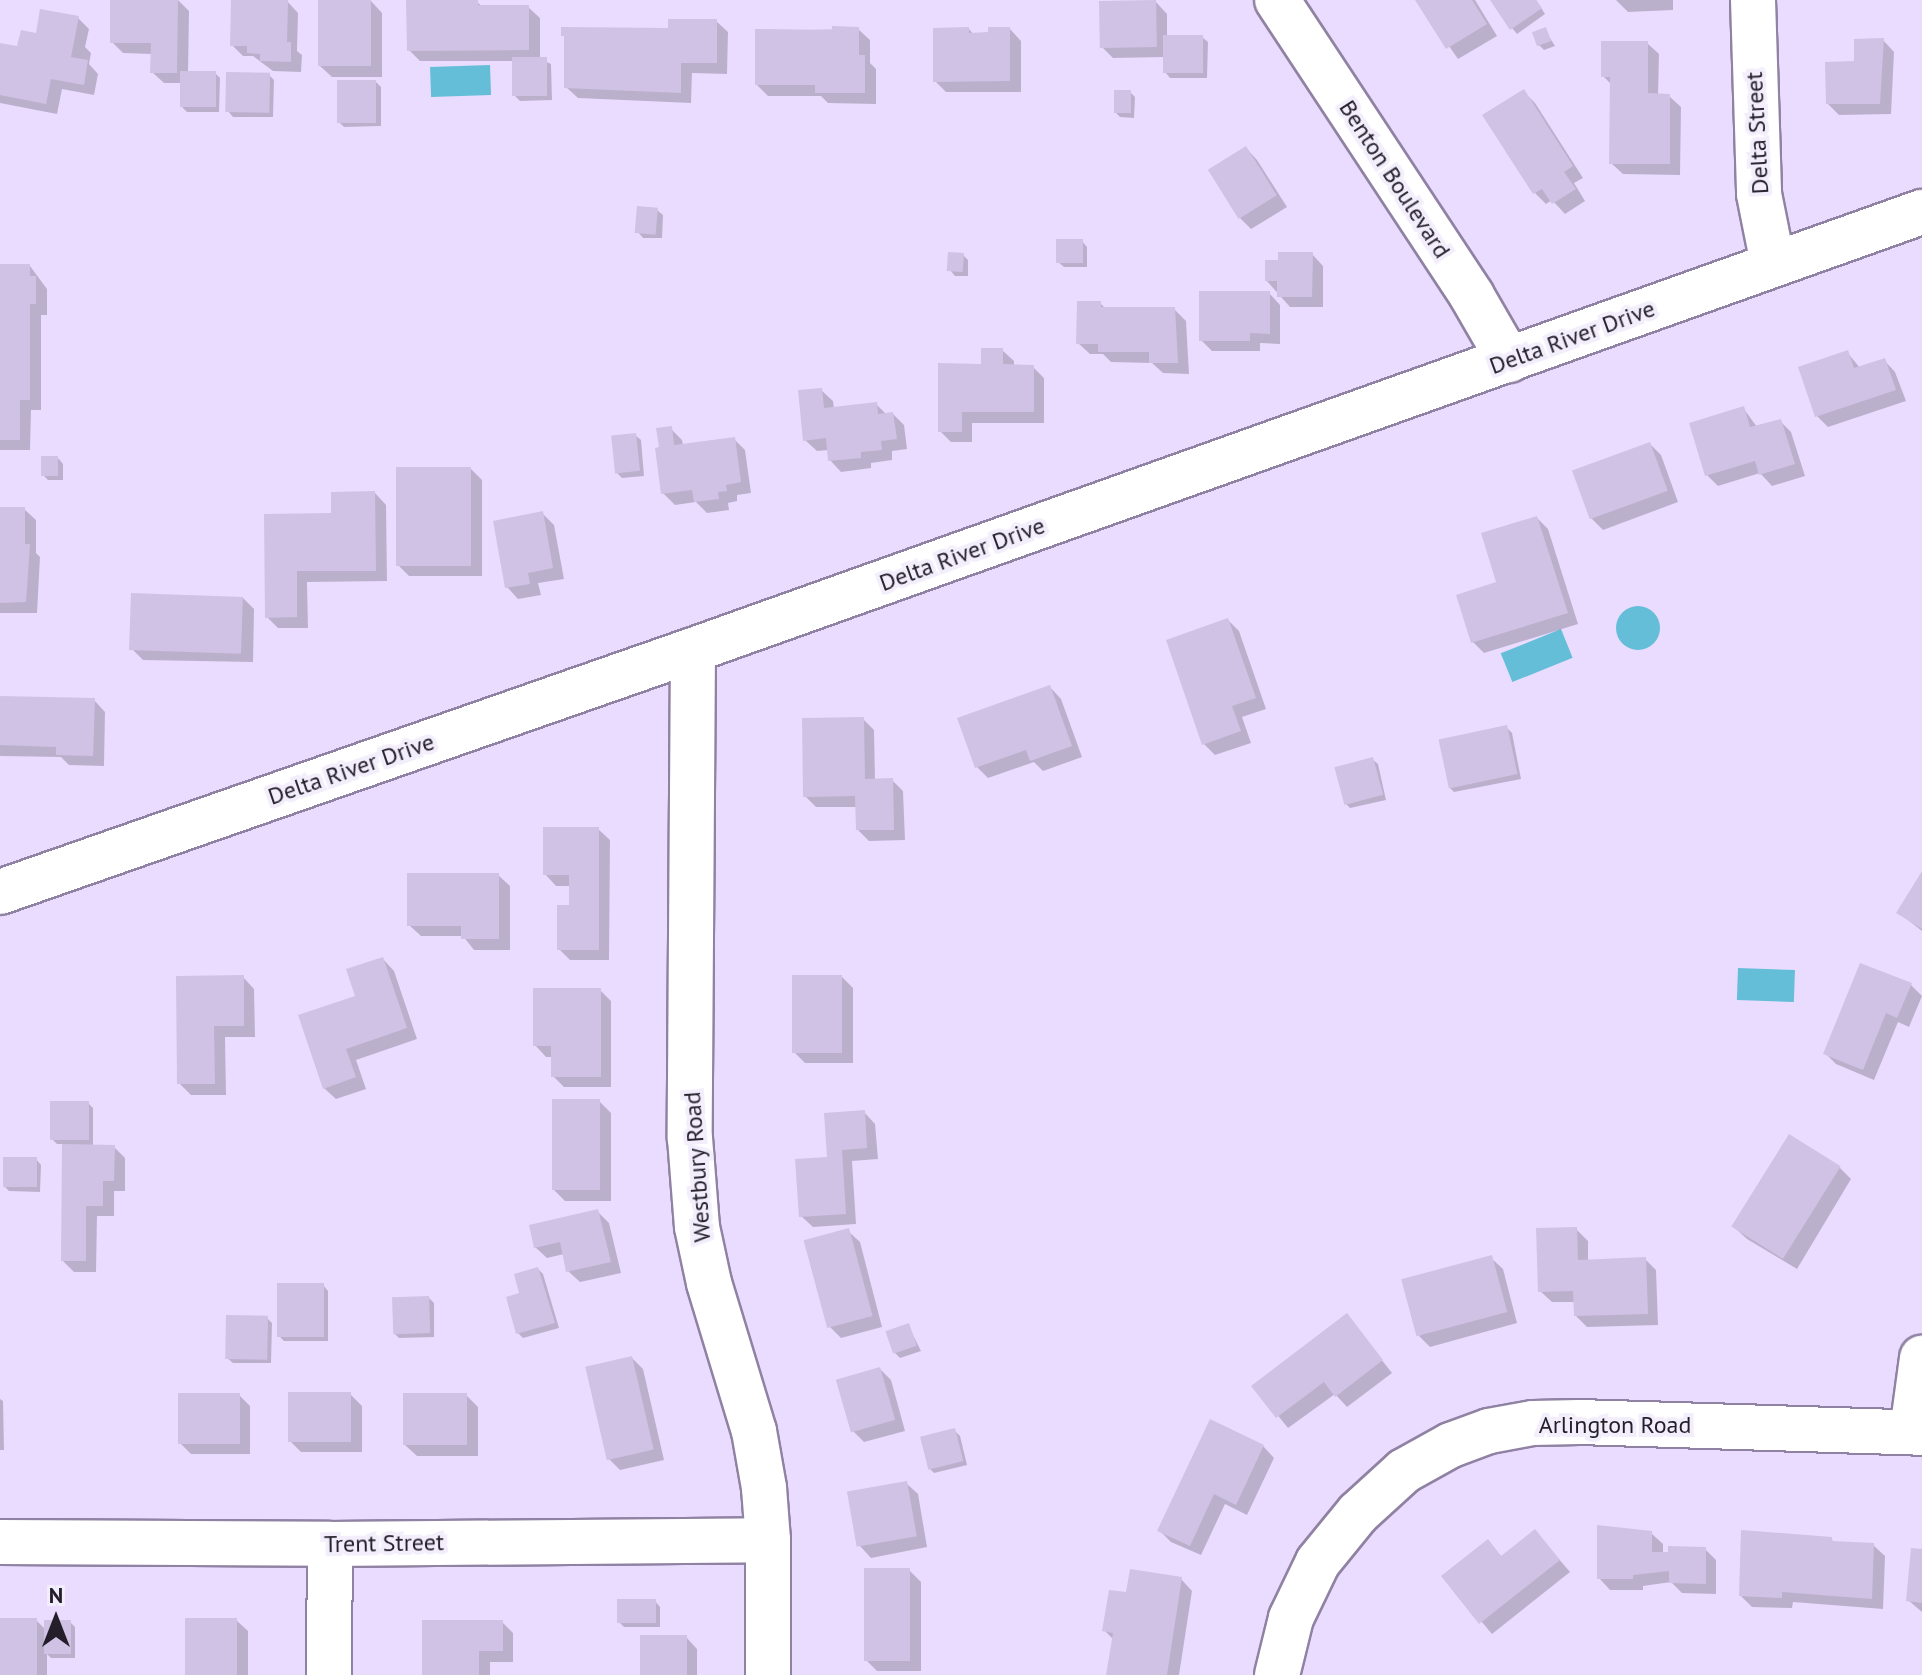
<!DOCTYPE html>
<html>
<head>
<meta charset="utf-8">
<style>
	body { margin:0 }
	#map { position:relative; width:1922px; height:1675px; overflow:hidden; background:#eadcff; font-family:"PT Sans",sans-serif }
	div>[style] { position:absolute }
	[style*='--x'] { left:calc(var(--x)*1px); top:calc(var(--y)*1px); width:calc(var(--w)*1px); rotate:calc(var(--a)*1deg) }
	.water>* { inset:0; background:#65bed8; transform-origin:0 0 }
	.round { border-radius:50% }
	.shadow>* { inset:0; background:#0003 }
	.building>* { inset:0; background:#d0c2e4; transform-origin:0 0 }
	.roads { filter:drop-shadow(2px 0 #9082a2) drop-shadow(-2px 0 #9082a2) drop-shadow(0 2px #9082a2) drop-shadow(0 -2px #9082a2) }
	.minor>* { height:44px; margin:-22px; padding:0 22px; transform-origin:22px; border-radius:22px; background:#fff }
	span { translate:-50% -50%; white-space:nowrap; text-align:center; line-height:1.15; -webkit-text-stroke:8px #f3eefc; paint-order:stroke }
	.street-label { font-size:24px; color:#231e2a }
	.north { position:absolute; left:16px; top:1579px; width:80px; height:80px; -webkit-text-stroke:6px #f3eefc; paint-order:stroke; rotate:0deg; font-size:22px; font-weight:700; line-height:32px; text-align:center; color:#231e2a }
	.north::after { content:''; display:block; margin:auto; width:28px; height:36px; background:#231e2a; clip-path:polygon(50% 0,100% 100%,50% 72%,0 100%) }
</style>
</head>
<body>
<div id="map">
	<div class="water">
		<i style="left:490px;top:65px;width:30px;height:60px;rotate:88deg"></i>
		<i class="round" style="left:1616px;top:606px;width:44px;height:44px"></i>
		<i style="left:1561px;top:629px;width:31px;height:65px;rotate:68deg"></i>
		<i style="left:1738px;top:968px;width:57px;height:32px;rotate:2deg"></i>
	</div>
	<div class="shadow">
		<i style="clip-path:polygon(139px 0,178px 0,189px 11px,188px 73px,215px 73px,220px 78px,219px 112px,187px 112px,182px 107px,182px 83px,164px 83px,152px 72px,153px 54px,123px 53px,112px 42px)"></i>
		<i style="clip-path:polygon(233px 0,287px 1px,298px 13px,297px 51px,302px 55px,301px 72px,273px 71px,253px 56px,243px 56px,232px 45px)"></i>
		<i style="clip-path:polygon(336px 0,371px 1px,382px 13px,382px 77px,332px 77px,320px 66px)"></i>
		<i style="clip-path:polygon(1417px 0,1475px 0,1497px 36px,1458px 59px)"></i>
		<i style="clip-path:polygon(1536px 0,1545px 14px,1517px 34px,1512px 28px)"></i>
		<i style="clip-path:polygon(1616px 0,1673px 0,1673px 10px,1628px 12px)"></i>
		<i style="clip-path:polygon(477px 2px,483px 7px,528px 7px,540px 18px,540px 59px,551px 64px,552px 100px,520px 101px,515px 96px,514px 61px,420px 61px,409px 50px)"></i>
		<i style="clip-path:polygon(1156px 2px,1167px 14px,1167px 37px,1202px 37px,1208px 42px,1207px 78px,1170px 78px,1165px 72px,1165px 57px,1113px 58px,1102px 47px)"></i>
		<i style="clip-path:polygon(78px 18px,89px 29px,85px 47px,91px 53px,89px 64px,98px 74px,94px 95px,62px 89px,57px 114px,0 103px,0 45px,19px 49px,37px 35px)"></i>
		<i style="clip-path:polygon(716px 21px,728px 32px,727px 74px,692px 73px,691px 103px,578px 98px,566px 87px,566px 39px,563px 35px,670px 30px)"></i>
		<i style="clip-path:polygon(858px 29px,870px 40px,870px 63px,876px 69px,876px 104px,828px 103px,821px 96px,768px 96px,757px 85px,757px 31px)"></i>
		<i style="clip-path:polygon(969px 29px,974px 35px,1010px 29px,1021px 41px,1021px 92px,946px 92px,935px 81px)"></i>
		<i style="clip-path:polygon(1545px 30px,1555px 46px,1544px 50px,1539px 45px)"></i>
		<i style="clip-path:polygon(1883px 40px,1894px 52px,1891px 114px,1839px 115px,1828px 104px,1856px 63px)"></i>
		<i style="clip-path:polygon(1647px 43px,1659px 54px,1658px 96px,1669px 96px,1681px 107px,1680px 175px,1623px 174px,1611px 163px,1612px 85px,1603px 76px)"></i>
		<i style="clip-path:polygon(269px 75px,274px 80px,273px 117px,233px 117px,228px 111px)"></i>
		<i style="clip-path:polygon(376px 82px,381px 87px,381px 126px,344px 127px,339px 122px)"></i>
		<i style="clip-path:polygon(1130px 92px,1135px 97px,1134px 118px,1120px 117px,1115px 112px)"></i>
		<i style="clip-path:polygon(1524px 92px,1535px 103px,1583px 178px,1574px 183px,1585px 201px,1565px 214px,1552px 200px,1546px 204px,1535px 193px)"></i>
		<i style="clip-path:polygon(1246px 148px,1257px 160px,1287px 207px,1251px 229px,1240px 218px)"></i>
		<i style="clip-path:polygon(657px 210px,663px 215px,662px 238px,643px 238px,638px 232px)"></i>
		<i style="clip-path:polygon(1082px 241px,1087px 247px,1087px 267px,1064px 267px,1058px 262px)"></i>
		<i style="clip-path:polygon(1312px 254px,1323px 266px,1323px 307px,1290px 307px,1266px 280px)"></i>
		<i style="clip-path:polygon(963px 255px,968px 260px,968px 276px,955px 276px,950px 270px)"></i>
		<i style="clip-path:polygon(0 266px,30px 266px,47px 289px,47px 315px,41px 315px,41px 410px,31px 410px,30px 450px,0 450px)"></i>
		<i style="clip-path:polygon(1269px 293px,1280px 305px,1280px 344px,1260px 343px,1260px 351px,1212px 351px,1201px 340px)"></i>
		<i style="clip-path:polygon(1100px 303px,1106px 309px,1174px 309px,1186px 321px,1189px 374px,1163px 373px,1152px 363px,1111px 362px,1103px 354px,1090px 354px,1078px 343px)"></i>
		<i style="clip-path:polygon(1002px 350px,1014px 361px,1014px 366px,1033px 367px,1044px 378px,1044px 423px,972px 423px,972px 442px,951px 442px,940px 431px,983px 366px)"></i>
		<i style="clip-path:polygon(1847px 352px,1860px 368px,1884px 360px,1895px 372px,1906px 401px,1828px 427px,1817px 416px)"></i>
		<i style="clip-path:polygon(821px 390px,833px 401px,834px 409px,876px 404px,887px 415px,893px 414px,904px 425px,907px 449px,892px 451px,892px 460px,871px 463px,871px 468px,841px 472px,830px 460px,829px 450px,817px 451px,805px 440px)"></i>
		<i style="clip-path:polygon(1744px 409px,1757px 427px,1780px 421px,1791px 432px,1805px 476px,1772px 486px,1760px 473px,1718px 486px,1707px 475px)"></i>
		<i style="clip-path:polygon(671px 429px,682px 440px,683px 446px,734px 439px,745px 450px,751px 493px,737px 495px,737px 501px,728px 503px,729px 510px,707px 513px,696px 502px,675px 505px,663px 493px)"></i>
		<i style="clip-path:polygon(635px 435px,641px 440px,644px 476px,622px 478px,617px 473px)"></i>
		<i style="clip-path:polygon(1650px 444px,1661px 455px,1678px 502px,1603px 530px,1591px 518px)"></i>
		<i style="clip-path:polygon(58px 458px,63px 464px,63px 480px,48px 480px,43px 475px)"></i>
		<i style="clip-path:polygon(471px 469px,482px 480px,482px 576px,409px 576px,398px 565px)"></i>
		<i style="clip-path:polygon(375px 493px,386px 505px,387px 581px,307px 582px,308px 628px,278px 628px,267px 617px,333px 515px)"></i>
		<i style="clip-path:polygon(0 509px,24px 509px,36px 520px,36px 553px,40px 557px,37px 613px,0 613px)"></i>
		<i style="clip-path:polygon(543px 514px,554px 525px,564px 579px,538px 583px,541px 595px,518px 599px,507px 587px)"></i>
		<i style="clip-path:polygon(1537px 518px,1548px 529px,1578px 624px,1484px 653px,1473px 642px)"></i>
		<i style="clip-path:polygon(243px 598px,254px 609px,253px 662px,143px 660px,132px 649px)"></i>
		<i style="clip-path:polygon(1228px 620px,1239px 631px,1266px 709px,1242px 717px,1251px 743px,1215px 755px,1204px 744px)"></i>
		<i style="clip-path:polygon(1050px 687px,1061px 699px,1082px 757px,1043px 771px,1034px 762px,988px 778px,977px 767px)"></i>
		<i style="clip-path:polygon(0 698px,94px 700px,105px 712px,104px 766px,69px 765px,61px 757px,0 756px)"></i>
		<i style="clip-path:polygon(863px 719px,874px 730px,875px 780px,892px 780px,903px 791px,905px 840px,869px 841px,858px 830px,857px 807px,816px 807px,805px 796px)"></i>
		<i style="clip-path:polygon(1507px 728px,1512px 733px,1521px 779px,1454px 792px,1449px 787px)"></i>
		<i style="clip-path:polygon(1372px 759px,1378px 764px,1386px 800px,1350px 808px,1345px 803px)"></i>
		<i style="clip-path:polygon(598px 829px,610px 840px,609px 960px,570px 960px,559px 949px,571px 907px,571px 886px,556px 886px,545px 874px)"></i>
		<i style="clip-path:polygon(498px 875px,510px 886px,510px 950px,474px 950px,463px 936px,421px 936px,409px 925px)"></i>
		<i style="clip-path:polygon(1922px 875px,1922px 931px,1899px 913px)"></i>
		<i style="clip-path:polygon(383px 959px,394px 971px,417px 1039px,356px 1060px,366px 1089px,336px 1099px,324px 1088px)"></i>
		<i style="clip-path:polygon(243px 977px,254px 989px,255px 1037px,225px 1037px,226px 1095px,191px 1095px,179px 1083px)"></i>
		<i style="clip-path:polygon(842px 977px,853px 988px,853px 1063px,805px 1063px,794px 1052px)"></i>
		<i style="clip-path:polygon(1911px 985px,1922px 996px,1909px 1027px,1898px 1022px,1874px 1080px,1836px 1064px,1825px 1053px)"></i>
		<i style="clip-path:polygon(600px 990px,611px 1001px,611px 1087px,564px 1087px,553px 1076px,553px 1057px,546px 1057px,535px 1045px)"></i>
		<i style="clip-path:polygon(599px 1101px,611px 1113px,611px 1201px,565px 1201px,554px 1190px)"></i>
		<i style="clip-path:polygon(88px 1103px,93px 1108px,93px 1146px,114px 1147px,125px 1158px,125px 1191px,114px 1191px,114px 1216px,97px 1216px,96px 1272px,74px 1272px,63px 1261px,64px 1144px,57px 1144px,52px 1139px)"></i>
		<i style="clip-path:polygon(864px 1112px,875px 1124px,878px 1159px,852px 1161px,856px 1224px,813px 1227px,801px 1216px,829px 1159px)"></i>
		<i style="clip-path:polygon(1790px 1137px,1840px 1168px,1851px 1179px,1797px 1269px,1747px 1239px,1735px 1228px)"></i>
		<i style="clip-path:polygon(36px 1159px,41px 1165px,40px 1192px,9px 1191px,4px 1186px)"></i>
		<i style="clip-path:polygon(598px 1212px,609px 1223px,621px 1273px,580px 1282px,568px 1271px,564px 1254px,547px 1258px,535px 1247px)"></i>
		<i style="clip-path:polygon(1576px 1229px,1588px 1241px,1588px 1261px,1645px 1259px,1656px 1270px,1658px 1325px,1587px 1327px,1576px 1316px,1575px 1302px,1552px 1302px,1540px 1291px)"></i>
		<i style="clip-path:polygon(848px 1231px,860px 1242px,882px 1327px,841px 1338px,829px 1326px)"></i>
		<i style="clip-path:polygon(1491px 1258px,1503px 1269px,1517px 1323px,1430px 1347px,1419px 1336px)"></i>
		<i style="clip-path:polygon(538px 1269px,543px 1274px,559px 1328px,523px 1338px,518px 1333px,522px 1295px)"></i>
		<i style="clip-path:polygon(323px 1285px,328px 1291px,328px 1341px,284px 1341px,279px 1336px)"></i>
		<i style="clip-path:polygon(429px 1298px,434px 1303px,434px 1337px,399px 1338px,394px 1333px)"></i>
		<i style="clip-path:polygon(1347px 1316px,1392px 1373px,1347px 1407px,1335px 1394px,1288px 1428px,1254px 1386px)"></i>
		<i style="clip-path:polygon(267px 1318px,272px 1323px,271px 1363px,233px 1363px,227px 1358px)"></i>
		<i style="clip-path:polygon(908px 1325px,921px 1351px,900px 1358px,895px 1353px)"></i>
		<i style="clip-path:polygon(632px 1358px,643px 1369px,664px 1460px,620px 1470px,608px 1458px)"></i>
		<i style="clip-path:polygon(880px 1369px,891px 1380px,905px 1431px,864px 1442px,852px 1430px)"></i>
		<i style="clip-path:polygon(350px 1394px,362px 1406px,362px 1452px,301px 1452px,290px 1441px)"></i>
		<i style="clip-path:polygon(239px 1395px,250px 1406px,250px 1454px,191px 1454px,180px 1443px)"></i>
		<i style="clip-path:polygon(466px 1395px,478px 1407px,478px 1456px,417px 1456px,405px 1445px)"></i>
		<i style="clip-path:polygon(0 1399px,3px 1401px,4px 1450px,0 1450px)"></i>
		<i style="clip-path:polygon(954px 1430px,960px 1436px,967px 1465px,934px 1473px,929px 1468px)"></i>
		<i style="clip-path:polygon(1263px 1446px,1274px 1458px,1247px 1515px,1225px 1504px,1201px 1555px,1171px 1542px,1160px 1531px)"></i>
		<i style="clip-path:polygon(906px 1483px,918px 1494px,927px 1547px,871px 1558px,860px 1546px)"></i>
		<i style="clip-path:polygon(1599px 1528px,1651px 1533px,1663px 1544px,1663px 1554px,1705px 1549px,1716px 1560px,1716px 1594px,1682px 1593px,1671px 1582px,1643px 1586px,1643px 1590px,1610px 1590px,1599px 1578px)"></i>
		<i style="clip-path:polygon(1535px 1531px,1570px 1572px,1492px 1634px,1443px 1576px,1488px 1542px,1502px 1557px)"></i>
		<i style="clip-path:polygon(1831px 1539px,1835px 1543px,1873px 1545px,1885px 1556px,1883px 1609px,1793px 1602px,1792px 1608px,1752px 1607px,1741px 1596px)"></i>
		<i style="clip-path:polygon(1922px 1549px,1922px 1612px,1908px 1600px)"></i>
		<i style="clip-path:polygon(909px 1570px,921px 1582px,921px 1671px,877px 1671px,866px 1660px)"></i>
		<i style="clip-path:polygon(1181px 1579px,1192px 1591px,1179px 1675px,1108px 1675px,1114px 1640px,1104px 1630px,1128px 1594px)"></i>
		<i style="clip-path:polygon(655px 1601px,660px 1607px,660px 1627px,624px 1627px,619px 1622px)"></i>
		<i style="clip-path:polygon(0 1620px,36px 1620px,46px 1630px,70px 1622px,75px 1627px,75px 1658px,51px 1658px,47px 1654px,47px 1675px,0 1675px)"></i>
		<i style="clip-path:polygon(236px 1620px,248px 1631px,248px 1675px,187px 1675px)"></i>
		<i style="clip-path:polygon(502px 1622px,513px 1633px,513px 1662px,490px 1662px,490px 1675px,424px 1675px)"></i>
		<i style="clip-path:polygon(686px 1637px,697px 1649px,697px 1675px,642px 1675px)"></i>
	</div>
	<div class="building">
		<i style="clip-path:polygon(110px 0,178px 0,177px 73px,150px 73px,151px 43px,110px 43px)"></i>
		<i style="clip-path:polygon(231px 0,288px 0,287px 42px,291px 42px,291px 62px,260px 61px,260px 54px,247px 53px,247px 46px,230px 46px)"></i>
		<i style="left:318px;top:0;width:53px;height:66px"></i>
		<i style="clip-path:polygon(406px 0,478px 0,478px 5px,529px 5px,529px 50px,407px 51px)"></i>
		<i style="left:1156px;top:0;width:47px;height:57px;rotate:89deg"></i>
		<i style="clip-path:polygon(1415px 0,1472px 0,1487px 24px,1446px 49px)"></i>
		<i style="clip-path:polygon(1490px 0,1536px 0,1542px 8px,1510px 30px)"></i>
		<i style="clip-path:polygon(40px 9px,79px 16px,71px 57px,88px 60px,84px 85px,51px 79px,46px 104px,0 95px,0 43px,17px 46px,21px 30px,36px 33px)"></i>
		<i style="clip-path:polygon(668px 19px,717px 19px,717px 63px,681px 63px,681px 93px,564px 88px,564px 36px,561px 36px,561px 27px,668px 28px)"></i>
		<i style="clip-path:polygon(832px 26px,859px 27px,859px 55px,865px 55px,865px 93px,815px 93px,815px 85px,755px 85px,755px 29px,832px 30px)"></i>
		<i style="clip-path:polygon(969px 27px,969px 33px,988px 32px,988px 27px,1010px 27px,1010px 81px,933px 82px,933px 28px)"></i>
		<i style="left:1546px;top:27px;width:15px;height:15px;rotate:70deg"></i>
		<i style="left:1163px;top:35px;width:40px;height:38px"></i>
		<i style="clip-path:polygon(1884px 38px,1880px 104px,1826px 104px,1825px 62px,1854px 61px,1854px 39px)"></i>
		<i style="clip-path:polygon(1601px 41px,1648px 41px,1648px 93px,1670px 94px,1670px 164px,1609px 164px,1610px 77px,1601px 77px)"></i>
		<i style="left:512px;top:57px;width:35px;height:39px"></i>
		<i style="left:180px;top:71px;width:36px;height:36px"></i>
		<i style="left:226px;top:72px;width:44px;height:40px;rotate:1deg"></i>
		<i style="left:337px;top:80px;width:39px;height:43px"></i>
		<i style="clip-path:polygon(1524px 89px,1573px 166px,1564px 172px,1576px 189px,1552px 204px,1542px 189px,1533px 194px,1482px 115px)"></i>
		<i style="left:1114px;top:90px;width:17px;height:23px"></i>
		<i style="left:1246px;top:146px;width:58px;height:45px;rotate:58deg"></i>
		<i style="left:637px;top:206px;width:21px;height:27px;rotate:5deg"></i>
		<i style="left:1056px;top:239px;width:27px;height:24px"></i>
		<i style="left:948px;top:252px;width:16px;height:19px;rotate:4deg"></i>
		<i style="clip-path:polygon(1278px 252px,1313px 252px,1312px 297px,1277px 297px,1277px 281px,1265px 281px,1265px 260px,1278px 260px)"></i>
		<i style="clip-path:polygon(0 264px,30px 264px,30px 276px,36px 276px,36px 304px,30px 304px,30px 400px,20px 400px,20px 440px,0 440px)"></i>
		<i style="clip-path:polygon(1199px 291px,1270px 291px,1270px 334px,1250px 333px,1250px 341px,1199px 341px)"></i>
		<i style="clip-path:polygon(1077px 301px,1101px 301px,1101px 307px,1175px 307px,1178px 363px,1149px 363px,1149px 352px,1098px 352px,1098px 344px,1076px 344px)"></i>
		<i style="clip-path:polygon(981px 348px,1003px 348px,1003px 364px,1034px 365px,1034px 412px,962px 412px,962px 432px,938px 432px,938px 363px,981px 364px)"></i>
		<i style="clip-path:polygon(1848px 350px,1854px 368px,1885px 358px,1896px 390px,1815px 417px,1798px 367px)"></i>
		<i style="clip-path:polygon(822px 388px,824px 408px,877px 402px,878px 414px,893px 412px,897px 439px,881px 441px,882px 450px,861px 452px,861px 458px,828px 461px,826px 438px,803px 441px,798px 390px)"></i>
		<i style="clip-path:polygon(1744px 406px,1750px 427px,1781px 419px,1795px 464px,1759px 475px,1755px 461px,1705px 476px,1689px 423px)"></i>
		<i style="clip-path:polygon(672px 426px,674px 445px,735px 437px,741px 482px,726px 485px,727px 491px,718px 492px,719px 499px,694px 502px,692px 490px,661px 494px,655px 448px,659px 447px,656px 428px)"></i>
		<i style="left:636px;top:433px;width:38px;height:25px;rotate:84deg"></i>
		<i style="left:1650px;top:442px;width:52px;height:83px;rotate:70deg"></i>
		<i style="left:58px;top:456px;width:20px;height:17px;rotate:90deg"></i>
		<i style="left:396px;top:467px;width:75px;height:99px"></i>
		<i style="clip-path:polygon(375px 491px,376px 571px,297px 571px,297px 617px,265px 618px,264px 514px,331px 513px,331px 492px)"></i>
		<i style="clip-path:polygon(0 507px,25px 507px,25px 544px,30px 544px,26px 602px,0 603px)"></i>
		<i style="clip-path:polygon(543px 511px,553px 568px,528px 573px,530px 584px,505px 588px,493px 521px)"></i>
		<i style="clip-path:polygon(1537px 516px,1568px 613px,1471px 643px,1456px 595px,1496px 582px,1481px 533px)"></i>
		<i style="left:131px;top:593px;width:112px;height:57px;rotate:2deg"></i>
		<i style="clip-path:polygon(1228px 618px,1256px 698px,1232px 706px,1241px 731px,1202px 745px,1166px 640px)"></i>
		<i style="clip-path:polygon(1050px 685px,1072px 746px,1030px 761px,1026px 750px,975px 768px,957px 718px)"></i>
		<i style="clip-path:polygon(0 696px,95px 698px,93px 756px,56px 755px,56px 747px,0 745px)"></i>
		<i style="clip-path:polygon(864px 717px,865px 779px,893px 778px,894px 830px,856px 830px,855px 796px,803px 797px,802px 718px)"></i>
		<i style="left:1507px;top:725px;width:50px;height:70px;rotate:78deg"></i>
		<i style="left:1373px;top:757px;width:39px;height:40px;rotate:75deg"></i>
		<i style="clip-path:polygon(543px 827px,599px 827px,599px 950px,557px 950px,557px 905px,569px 905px,569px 875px,543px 875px)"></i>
		<i style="clip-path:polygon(1922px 871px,1922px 929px,1896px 913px)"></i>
		<i style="clip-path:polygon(407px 873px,499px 873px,499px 939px,461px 939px,461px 926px,407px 926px)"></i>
		<i style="clip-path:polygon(383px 957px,407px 1028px,346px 1049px,356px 1077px,323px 1089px,298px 1015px,355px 996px,346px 969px)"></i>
		<i style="clip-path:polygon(1860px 963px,1912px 983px,1897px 1018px,1886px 1013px,1863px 1070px,1823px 1054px)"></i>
		<i style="clip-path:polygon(244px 975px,244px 1026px,214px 1026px,215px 1084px,177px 1084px,176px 976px)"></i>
		<i style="left:792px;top:975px;width:50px;height:78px"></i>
		<i style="clip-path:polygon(533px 988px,601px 988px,601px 1077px,551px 1077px,551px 1046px,533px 1046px)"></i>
		<i style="left:552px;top:1099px;width:48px;height:91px"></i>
		<i style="left:50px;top:1101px;width:39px;height:39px"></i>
		<i style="clip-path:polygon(865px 1110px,867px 1148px,842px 1150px,846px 1214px,799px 1217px,795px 1159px,827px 1157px,824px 1113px)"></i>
		<i style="left:1789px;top:1134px;width:61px;height:109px;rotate:32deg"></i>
		<i style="clip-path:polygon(62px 1144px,115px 1145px,114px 1181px,103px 1181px,103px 1206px,86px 1206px,86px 1261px,61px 1261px)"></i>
		<i style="left:3px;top:1157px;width:34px;height:30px"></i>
		<i style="clip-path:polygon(598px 1209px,611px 1262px,566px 1272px,560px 1242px,534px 1248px,529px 1225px)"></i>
		<i style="clip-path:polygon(1577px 1227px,1578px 1260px,1646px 1257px,1648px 1314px,1574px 1316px,1573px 1291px,1538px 1292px,1536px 1228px)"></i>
		<i style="left:849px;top:1228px;width:91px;height:47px;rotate:75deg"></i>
		<i style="left:1492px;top:1255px;width:59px;height:94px;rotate:75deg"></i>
		<i style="clip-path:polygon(538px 1267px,555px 1323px,516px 1334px,506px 1297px,519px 1293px,514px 1274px)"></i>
		<i style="left:277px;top:1283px;width:47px;height:54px"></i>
		<i style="left:429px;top:1296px;width:37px;height:37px;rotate:88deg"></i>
		<i style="clip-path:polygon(1347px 1313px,1383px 1360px,1335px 1397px,1324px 1382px,1276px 1418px,1251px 1386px)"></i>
		<i style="left:226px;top:1315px;width:42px;height:44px;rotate:1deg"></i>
		<i style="left:909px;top:1323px;width:24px;height:25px;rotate:71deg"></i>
		<i style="left:632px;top:1356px;width:96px;height:48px;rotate:77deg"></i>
		<i style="left:880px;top:1367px;width:55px;height:46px;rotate:74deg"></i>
		<i style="left:288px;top:1392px;width:63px;height:50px"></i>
		<i style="left:178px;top:1393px;width:62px;height:51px"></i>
		<i style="left:403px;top:1393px;width:64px;height:52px"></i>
		<i style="clip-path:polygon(1210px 1419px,1264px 1445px,1236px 1505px,1214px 1494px,1190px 1546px,1157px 1531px)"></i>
		<i style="left:955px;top:1428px;width:34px;height:36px;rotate:76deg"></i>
		<i style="left:907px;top:1481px;width:56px;height:61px;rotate:80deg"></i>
		<i style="clip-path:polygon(1597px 1525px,1652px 1531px,1652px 1552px,1668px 1552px,1668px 1546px,1706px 1547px,1706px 1584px,1669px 1583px,1669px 1571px,1633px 1575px,1633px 1579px,1597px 1579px)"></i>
		<i style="clip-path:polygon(1535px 1529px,1560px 1560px,1479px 1624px,1441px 1576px,1488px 1539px,1501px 1556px)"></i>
		<i style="clip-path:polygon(1741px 1530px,1832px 1537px,1832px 1541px,1874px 1543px,1872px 1599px,1782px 1592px,1782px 1598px,1739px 1596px)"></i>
		<i style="clip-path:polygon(1911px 1548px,1922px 1549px,1922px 1603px,1906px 1601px)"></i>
		<i style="left:864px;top:1568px;width:46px;height:93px"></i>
		<i style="clip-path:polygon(1130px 1569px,1182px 1577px,1167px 1675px,1106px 1675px,1113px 1633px,1102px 1631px,1109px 1590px,1126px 1592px)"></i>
		<i style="left:617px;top:1599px;width:39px;height:24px"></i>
		<i style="left:0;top:1618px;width:37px;height:57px"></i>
		<i style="left:185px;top:1618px;width:52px;height:57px"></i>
		<i style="left:44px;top:1620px;width:27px;height:34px"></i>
		<i style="clip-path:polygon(422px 1620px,503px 1620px,503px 1651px,479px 1651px,479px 1675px,422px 1675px)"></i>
		<i style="left:640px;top:1635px;width:47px;height:40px"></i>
	</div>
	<div class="roads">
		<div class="minor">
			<i style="--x:1277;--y:0;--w:354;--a:56.6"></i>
			<i style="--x:1472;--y:296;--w:74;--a:60"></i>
			<i style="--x:1753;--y:0;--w:194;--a:88.2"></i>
			<i style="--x:1759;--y:194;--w:71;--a:78.7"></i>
			<i style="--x:693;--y:650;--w:488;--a:90.4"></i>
			<i style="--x:690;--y:1138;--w:89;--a:85.5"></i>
			<i style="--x:697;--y:1227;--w:57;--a:77.9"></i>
			<i style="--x:709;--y:1283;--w:155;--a:73.1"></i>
			<i style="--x:754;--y:1431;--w:58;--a:80"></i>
			<i style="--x:764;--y:1488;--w:52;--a:85.6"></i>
			<i style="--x:768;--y:1540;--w:135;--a:90"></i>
			<i style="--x:0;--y:892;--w:734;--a:-19.25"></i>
			<i style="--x:693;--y:650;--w:1305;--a:-19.62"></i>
			<i style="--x:1912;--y:1432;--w:75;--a:-82.3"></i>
			<i style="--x:0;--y:1542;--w:330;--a:0.3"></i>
			<i style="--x:330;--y:1544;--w:438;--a:-0.5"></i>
			<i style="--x:329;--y:1675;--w:131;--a:-89.6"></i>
			<i style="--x:1277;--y:1675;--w:59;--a:-76.2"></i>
			<i style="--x:1291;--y:1618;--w:62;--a:-64.3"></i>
			<i style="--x:1318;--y:1562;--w:63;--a:-50.8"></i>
			<i style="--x:1358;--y:1513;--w:62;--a:-42.4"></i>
			<i style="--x:1404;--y:1471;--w:54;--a:-29"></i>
			<i style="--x:1451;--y:1445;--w:40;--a:-20.2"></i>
			<i style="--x:1489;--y:1431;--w:45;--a:-10.3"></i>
			<i style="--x:1533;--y:1423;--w:46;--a:-1.2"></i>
			<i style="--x:1579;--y:1422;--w:343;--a:1.8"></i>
		</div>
	</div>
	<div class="street-label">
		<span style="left:1757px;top:133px;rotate:-93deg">Delta Street</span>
		<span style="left:1395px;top:179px;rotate:57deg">Benton Boulevard</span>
		<span style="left:1572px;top:337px;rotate:-20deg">Delta River Drive</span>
		<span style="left:962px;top:554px;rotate:-20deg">Delta River Drive</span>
		<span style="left:351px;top:769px;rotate:-19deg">Delta River Drive</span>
		<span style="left:697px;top:1167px;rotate:-94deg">Westbury Road</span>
		<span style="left:1615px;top:1425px">Arlington Road</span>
		<span style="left:384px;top:1543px;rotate:-1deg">Trent Street</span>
	</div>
	<div class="north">N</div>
</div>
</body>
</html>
